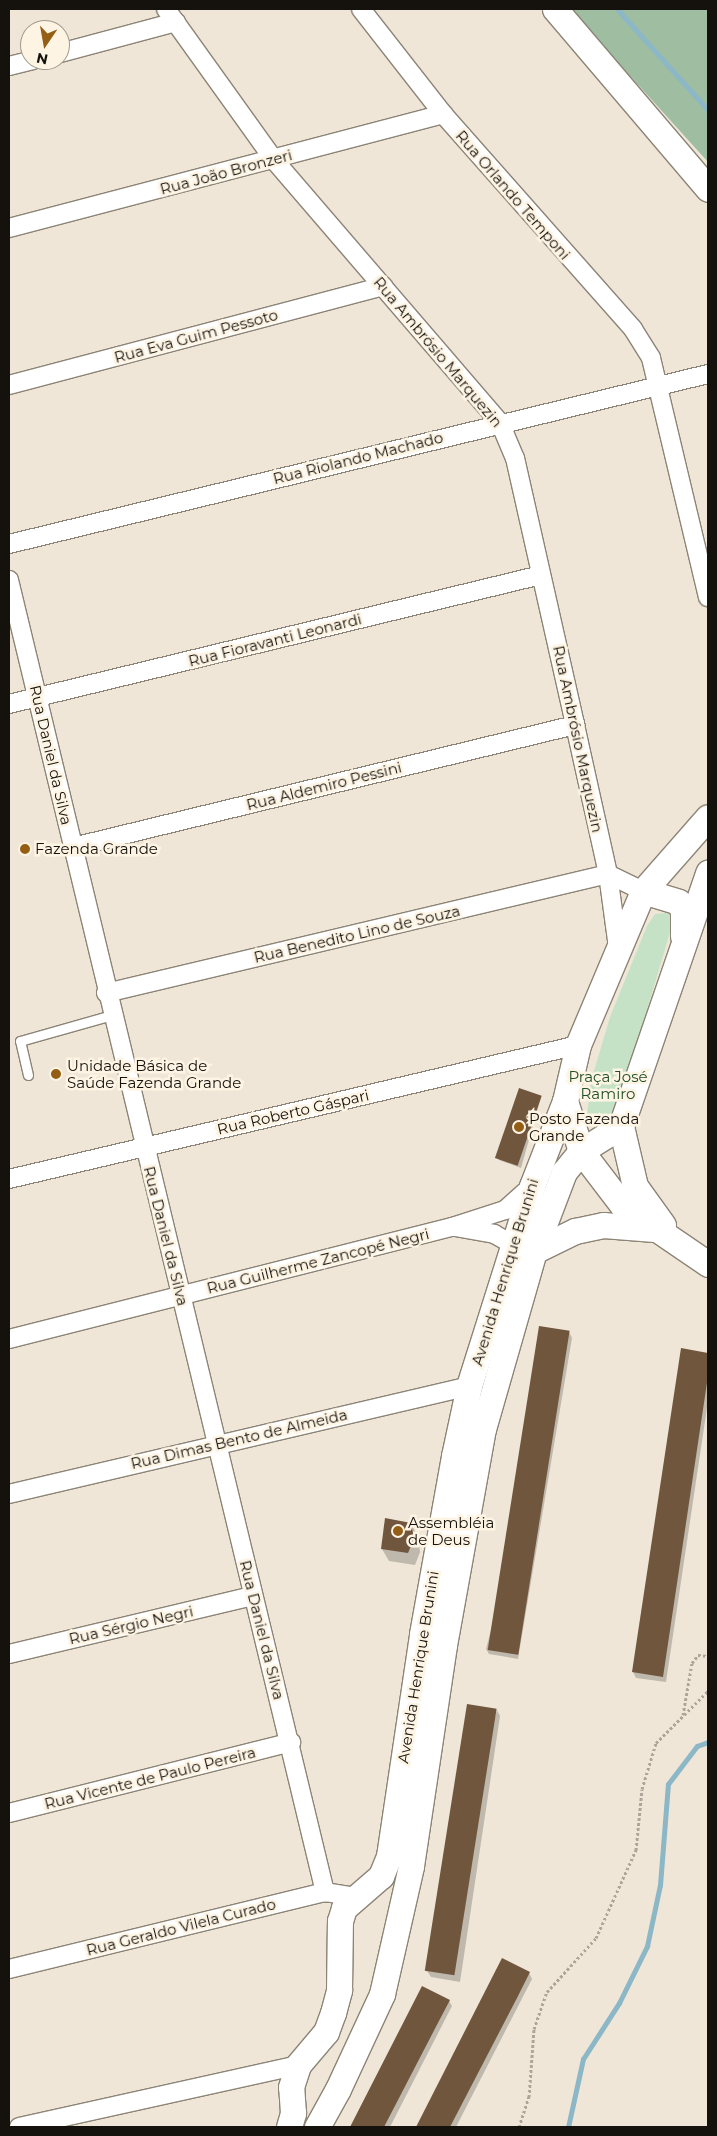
<!DOCTYPE html>
<html>
<head>
<meta charset="utf-8">
<style>
	body { margin:0 }
	#map { position:relative; width:717px; height:2136px; overflow:hidden; background:#efe6d7; font-family:Montserrat,sans-serif }
	div>[style] { position:absolute }
	[style*='--x'] { left:calc(var(--x)*1px); top:calc(var(--y)*1px); width:calc(var(--w)*1px); rotate:calc(var(--a)*1deg) }
	.green>* { inset:0; background:#c5e2c7 }
	.forest>* { inset:0; background:#9ebda1 }
	.shadow>* { inset:0; background:#0003 }
	.stream>* { height:5px; margin:-2.5px; padding:0 2.5px; transform-origin:2.5px; border-radius:2.5px; background:#8bb7c7 }
	.building>* { inset:0; background:#71563e; transform-origin:0 0 }
	.path>* { height:3px; margin-top:-1.5px; transform-origin:0; background:repeating-linear-gradient(90deg,#ada599 0 2.5px,transparent 0 5px) }
	.roads { filter:drop-shadow(1px 0 #8c8476) drop-shadow(-1px 0 #8c8476) drop-shadow(0 1px #8c8476) drop-shadow(0 -1px #8c8476) }
	.service>* { height:9px; margin:-4.5px; padding:0 4.5px; transform-origin:4.5px; border-radius:4.5px; background:#fff }
	.minor>* { height:18px; margin:-9px; padding:0 9px; transform-origin:9px; border-radius:9px; background:#fff }
	.secondary>* { height:25px; margin:-12.5px; padding:0 12.5px; transform-origin:12.5px; border-radius:12.5px; background:#fff }
	.dots>* { width:14px; height:14px; translate:-50% -50%; box-sizing:border-box; border:2px solid #fdf4e4; border-radius:50% }
	span { translate:-50% -50%; white-space:nowrap; text-align:center; line-height:1.15; -webkit-text-stroke:5px #fdf4e4; paint-order:stroke }
	.street-label { font-size:15px; color:#15120d }
	.poi-label { font-size:15px; color:#15120d }
	.left { translate:0 -50%; text-align:left }
	.park-label { font-size:15px; color:#204f28 }
	.frame { position:absolute; inset:0; border:10px solid #15120d; pointer-events:none }
	.north { position:absolute; left:20px; top:20px; width:50px; height:50px; box-sizing:border-box; background:#fdf4e4; border:1px solid #a09a8e; border-radius:50%; rotate:192deg; font-size:14px; font-weight:700; line-height:20px; text-align:center; color:#15120d }
	.north::after { content:''; display:block; margin:auto; width:18px; height:22px; background:#945e15; clip-path:polygon(50% 0,100% 100%,50% 72%,0 100%) }
</style>
</head>
<body>
<div id="map">
	<div class="green">
		<i style="clip-path:polygon(666px 913px,675px 915px,616px 1116px,597px 1129px,590px 1124px,587px 1115px,591px 1081px,610px 1017px,647px 926px,655px 914px)"></i>
	</div>
	<div class="forest">
		<i style="clip-path:polygon(571px 9px,708px 9px,708px 162px,584px 25px)"></i>
	</div>
	<div class="shadow">
		<i style="clip-path:polygon(541px 1097px,521px 1168px,499px 1160px,498px 1157px)"></i>
		<i style="clip-path:polygon(569px 1332px,572px 1338px,518px 1659px,489px 1654px,486px 1649px)"></i>
		<i style="clip-path:polygon(682px 1350px,708px 1354px,708px 1401px,666px 1682px,636px 1678px,633px 1672px)"></i>
		<i style="clip-path:polygon(411px 1524px,418px 1536px,420px 1552px,415px 1565px,389px 1561px,382px 1549px)"></i>
		<i style="clip-path:polygon(497px 1710px,500px 1716px,460px 1982px,431px 1977px,427px 1971px)"></i>
		<i style="clip-path:polygon(502px 1960px,529px 1973px,532px 1979px,456px 2127px,417px 2127px)"></i>
		<i style="clip-path:polygon(449px 2001px,452px 2006px,390px 2127px,354px 2127px,352px 2125px)"></i>
	</div>
	<div class="stream">
		<i style="--x:617;--y:9;--w:136;--a:48"></i>
		<i style="--x:568;--y:2127;--w:70;--a:-77.6"></i>
		<i style="--x:583;--y:2059;--w:67;--a:-57.3"></i>
		<i style="--x:619;--y:2003;--w:64;--a:-63.8"></i>
		<i style="--x:647;--y:1946;--w:62;--a:-78"></i>
		<i style="--x:660;--y:1885;--w:101;--a:-85.5"></i>
		<i style="--x:668;--y:1784;--w:48;--a:-52.7"></i>
		<i style="--x:697;--y:1746;--w:12;--a:-20"></i>
	</div>
	<div class="building">
		<i style="left:519px;top:1088px;width:24px;height:74px;rotate:19deg"></i>
		<i style="left:539px;top:1326px;width:31px;height:328px;rotate:9deg"></i>
		<i style="clip-path:polygon(681px 1348px,708px 1353px,708px 1376px,663px 1677px,632px 1672px)"></i>
		<i style="clip-path:polygon(385px 1518px,411px 1523px,414px 1539px,408px 1553px,381px 1549px)"></i>
		<i style="left:467px;top:1704px;width:30px;height:270px;rotate:9deg"></i>
		<i style="clip-path:polygon(502px 1958px,530px 1972px,517px 1998px,450px 2127px,416px 2127px)"></i>
		<i style="clip-path:polygon(422px 1986px,450px 2000px,440px 2019px,384px 2127px,350px 2127px)"></i>
	</div>
	<div class="path">
		<i style="--x:683;--y:1715;--w:53;--a:-80.2"></i>
		<i style="--x:692;--y:1663;--w:10;--a:-53"></i>
		<i style="--x:698;--y:1655;--w:10;--a:6"></i>
		<i style="--x:519;--y:2127;--w:32;--a:-72"></i>
		<i style="--x:529;--y:2097;--w:68;--a:-85.8"></i>
		<i style="--x:534;--y:2029;--w:39;--a:-71"></i>
		<i style="--x:547;--y:1992;--w:73;--a:-47.8"></i>
		<i style="--x:596;--y:1938;--w:97;--a:-65.6"></i>
		<i style="--x:636;--y:1850;--w:61;--a:-84.4"></i>
		<i style="--x:642;--y:1789;--w:48;--a:-73.1"></i>
		<i style="--x:656;--y:1743;--w:74;--a:-45"></i>
	</div>
	<div class="roads">
		<div class="service">
			<i style="--x:28;--y:1075;--w:35;--a:-103"></i>
			<i style="--x:20;--y:1041;--w:96;--a:-15.8"></i>
		</div>
		<div class="minor">
			<i style="--x:166;--y:9;--w:186;--a:54.4"></i>
			<i style="--x:274;--y:160;--w:347;--a:49.3"></i>
			<i style="--x:500;--y:423;--w:38;--a:67"></i>
			<i style="--x:515;--y:458;--w:274;--a:77.3"></i>
			<i style="--x:575;--y:725;--w:153;--a:77.5"></i>
			<i style="--x:608;--y:874;--w:75;--a:82.3"></i>
			<i style="--x:361;--y:9;--w:133;--a:52"></i>
			<i style="--x:443;--y:114;--w:287;--a:48.5"></i>
			<i style="--x:633;--y:329;--w:34;--a:58"></i>
			<i style="--x:651;--y:358;--w:246;--a:76.6"></i>
			<i style="--x:60;--y:53;--w:120;--a:-15"></i>
			<i style="--x:9;--y:66;--w:25;--a:-14"></i>
			<i style="--x:9;--y:228;--w:449;--a:-14.7"></i>
			<i style="--x:9;--y:385;--w:387;--a:-14.8"></i>
			<i style="--x:9;--y:544;--w:719;--a:-13.67"></i>
			<i style="--x:9;--y:580;--w:1350;--a:76.46"></i>
			<i style="--x:9;--y:704;--w:547;--a:-13.63"></i>
			<i style="--x:73;--y:847;--w:517;--a:-13.66"></i>
			<i style="--x:608;--y:874;--w:39;--a:26"></i>
			<i style="--x:106;--y:993;--w:516;--a:-13.34"></i>
			<i style="--x:9;--y:1179;--w:585;--a:-13.25"></i>
			<i style="--x:455;--y:1227;--w:40;--a:10"></i>
			<i style="--x:494;--y:1234;--w:23;--a:29"></i>
			<i style="--x:9;--y:1339;--w:457;--a:-14.2"></i>
			<i style="--x:452;--y:1227;--w:56;--a:-17.8"></i>
			<i style="--x:505;--y:1210;--w:36;--a:-42"></i>
			<i style="--x:9;--y:1494;--w:473;--a:-13.2"></i>
			<i style="--x:9;--y:1654;--w:251;--a:-13.4"></i>
			<i style="--x:9;--y:1813;--w:291;--a:-14.1"></i>
			<i style="--x:9;--y:1969;--w:325;--a:-13.7"></i>
			<i style="--x:325;--y:1892;--w:30;--a:9"></i>
			<i style="--x:19;--y:2127;--w:286;--a:-12.5"></i>
		</div>
		<div class="secondary">
			<i style="--x:555;--y:9;--w:236;--a:49.6"></i>
			<i style="--x:643;--y:891;--w:37;--a:17"></i>
			<i style="--x:678;--y:902;--w:9;--a:58"></i>
			<i style="--x:683;--y:910;--w:26;--a:90"></i>
			<i style="--x:565;--y:1101;--w:52;--a:72.3"></i>
			<i style="--x:581;--y:1151;--w:69;--a:52.6"></i>
			<i style="--x:623;--y:1206;--w:103;--a:34.3"></i>
			<i style="--x:621;--y:1126;--w:268;--a:-71"></i>
			<i style="--x:621;--y:1126;--w:62;--a:76.9"></i>
			<i style="--x:635;--y:1186;--w:48;--a:54.3"></i>
			<i style="--x:534;--y:1251;--w:46;--a:-26"></i>
			<i style="--x:575;--y:1231;--w:29;--a:-12"></i>
			<i style="--x:603;--y:1225;--w:51;--a:4.5"></i>
			<i style="--x:289;--y:2127;--w:15;--a:-74"></i>
			<i style="--x:293;--y:2113;--w:26;--a:-94"></i>
			<i style="--x:291;--y:2087;--w:23;--a:-72"></i>
			<i style="--x:298;--y:2065;--w:43;--a:-49.7"></i>
			<i style="--x:326;--y:2032;--w:20;--a:-70"></i>
			<i style="--x:333;--y:2013;--w:24;--a:-75"></i>
			<i style="--x:339;--y:1990;--w:69;--a:-89.2"></i>
			<i style="--x:340;--y:1921;--w:14;--a:-73"></i>
			<i style="--x:344;--y:1908;--w:49;--a:-40.9"></i>
			<i style="--x:381;--y:1876;--w:22;--a:-68"></i>
			<i style="--x:389;--y:1856;--w:224;--a:-81.5"></i>
			<i style="--x:422;--y:1634;--w:181;--a:-79.8"></i>
			<i style="--x:454;--y:1456;--w:72;--a:-77.9"></i>
			<i style="--x:469;--y:1386;--w:210;--a:-72.5"></i>
			<i style="--x:532;--y:1186;--w:91;--a:-68.8"></i>
			<i style="--x:565;--y:1101;--w:57;--a:-76.9"></i>
			<i style="--x:578;--y:1045;--w:167;--a:-67.1"></i>
			<i style="--x:643;--y:891;--w:98;--a:-48.7"></i>
			<i style="--x:317;--y:2127;--w:43;--a:-61.1"></i>
			<i style="--x:338;--y:2089;--w:105;--a:-65.1"></i>
			<i style="--x:382;--y:1994;--w:131;--a:-77.2"></i>
			<i style="--x:411;--y:1866;--w:223;--a:-81.5"></i>
			<i style="--x:444;--y:1645;--w:219;--a:-79.8"></i>
			<i style="--x:483;--y:1429;--w:185;--a:-74"></i>
			<i style="--x:534;--y:1251;--w:85;--a:-69.2"></i>
			<i style="--x:564;--y:1172;--w:27;--a:-51"></i>
			<i style="--x:581;--y:1151;--w:47;--a:-32"></i>
		</div>
	</div>
	<div class="dots">
		<i style="left:25px;top:849px;background:#945e15"></i>
		<i style="left:56px;top:1074px;background:#945e15"></i>
		<i style="left:519px;top:1127px;background:#945e15"></i>
		<i style="left:398px;top:1531px;background:#945e15"></i>
	</div>
	<div class="street-label">
		<span style="left:226px;top:172px;rotate:-15deg">Rua João Bronzeri</span>
		<span style="left:513px;top:195px;rotate:49deg">Rua Orlando Temponi</span>
		<span style="left:196px;top:336px;rotate:-15deg">Rua Eva Guim Pessoto</span>
		<span style="left:438px;top:352px;rotate:50deg">Rua Ambrósio Marquezin</span>
		<span style="left:358px;top:458px;rotate:-14deg">Rua Riolando Machado</span>
		<span style="left:275px;top:640px;rotate:-14deg">Rua Fioravanti Leonardi</span>
		<span style="left:578px;top:739px;rotate:78deg">Rua Ambrósio Marquezin</span>
		<span style="left:51px;top:755px;rotate:77deg">Rua Daniel da Silva</span>
		<span style="left:324px;top:786px;rotate:-14deg">Rua Aldemiro Pessini</span>
		<span style="left:357px;top:934px;rotate:-13deg">Rua Benedito Lino de Souza</span>
		<span style="left:293px;top:1112px;rotate:-13deg">Rua Roberto Gáspari</span>
		<span style="left:166px;top:1236px;rotate:76deg">Rua Daniel da Silva</span>
		<span style="left:318px;top:1261px;rotate:-14deg">Rua Guilherme Zancopé Negri</span>
		<span style="left:505px;top:1272px;rotate:-73deg">Avenida Henrique Brunini</span>
		<span style="left:239px;top:1439px;rotate:-13deg">Rua Dimas Bento de Almeida</span>
		<span style="left:131px;top:1625px;rotate:-13deg">Rua Sérgio Negri</span>
		<span style="left:262px;top:1630px;rotate:76deg">Rua Daniel da Silva</span>
		<span style="left:418px;top:1667px;rotate:-81deg">Avenida Henrique Brunini</span>
		<span style="left:150px;top:1778px;rotate:-14deg">Rua Vicente de Paulo Pereira</span>
		<span style="left:181px;top:1927px;rotate:-14deg">Rua Geraldo Vilela Curado</span>
	</div>
	<div class="poi-label">
		<span class="left" style="left:35px;top:849px">Fazenda Grande</span>
		<span class="left" style="left:67px;top:1074px">Unidade Básica de<br>Saúde Fazenda Grande</span>
		<span class="left" style="left:529px;top:1127px">Posto Fazenda<br>Grande</span>
		<span class="left" style="left:408px;top:1531px">Assembléia<br>de Deus</span>
	</div>
	<div class="park-label">
		<span style="left:608px;top:1085px">Praça José<br>Ramiro</span>
	</div>
	<div class="frame"></div>
	<div class="north">N</div>
</div>
</body>
</html>
